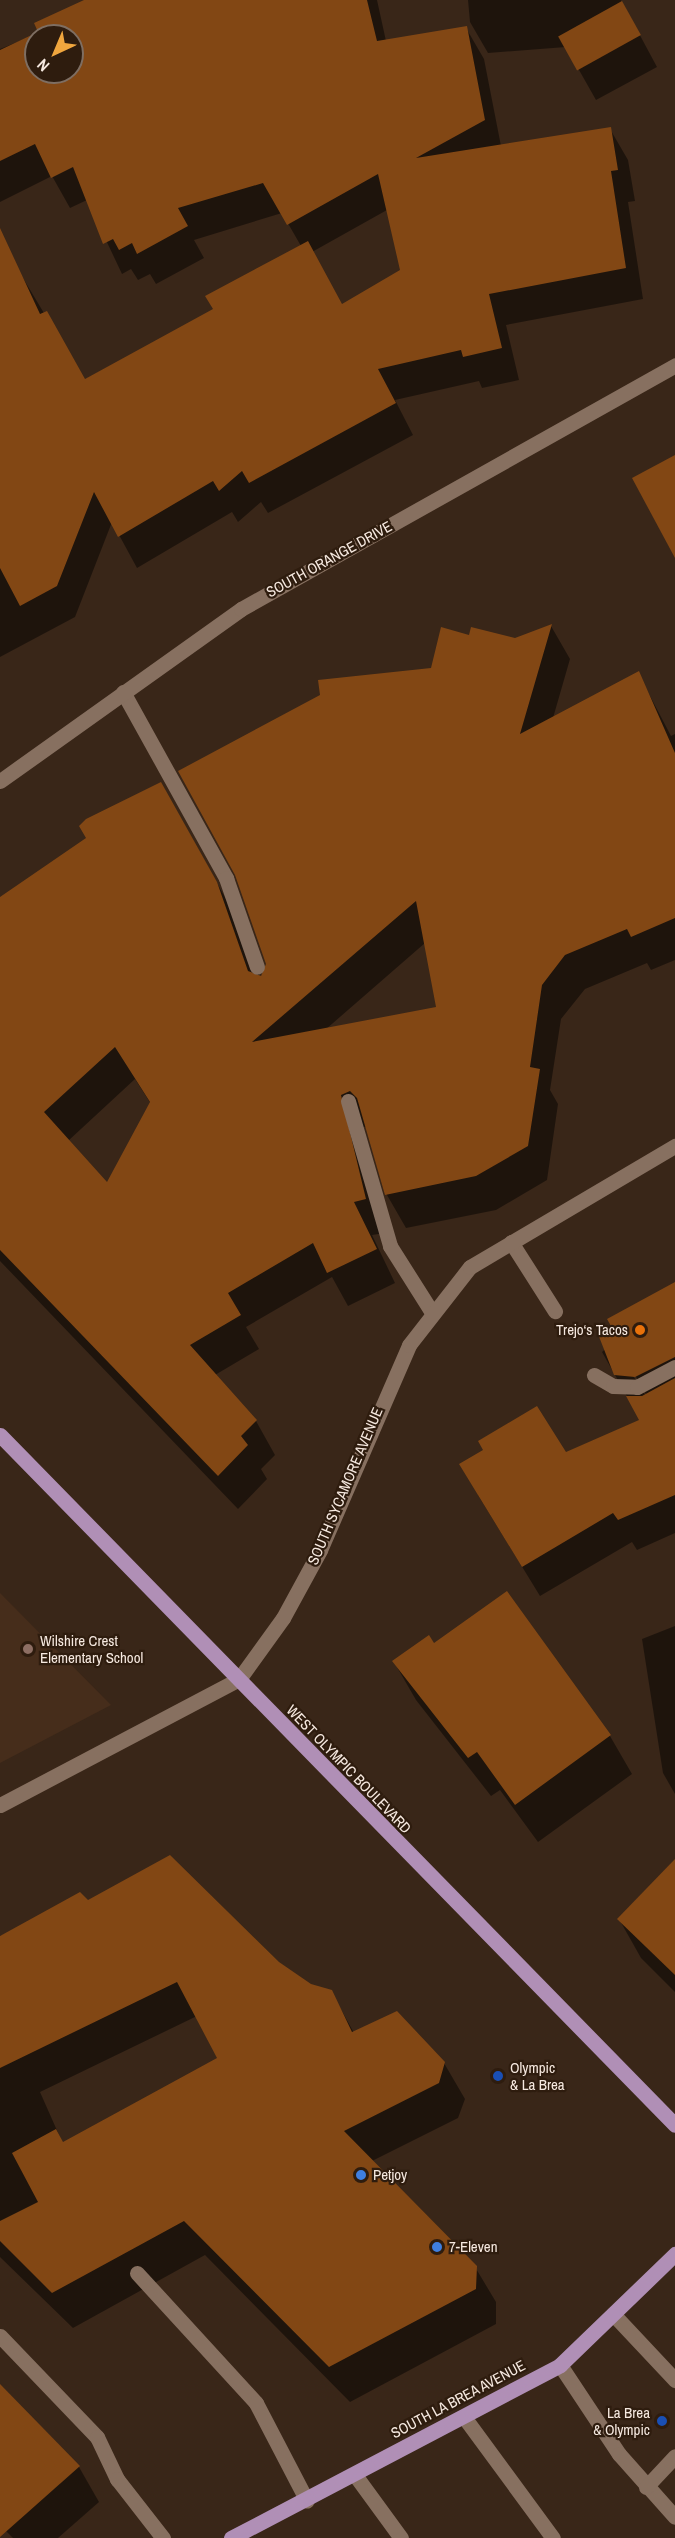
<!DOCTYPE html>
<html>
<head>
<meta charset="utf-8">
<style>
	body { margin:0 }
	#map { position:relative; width:675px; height:2538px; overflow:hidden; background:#392618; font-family:"Archivo Narrow",sans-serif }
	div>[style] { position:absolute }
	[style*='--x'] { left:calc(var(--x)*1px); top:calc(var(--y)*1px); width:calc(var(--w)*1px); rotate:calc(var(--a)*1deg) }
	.built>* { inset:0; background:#462d1b }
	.shadow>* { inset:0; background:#0007 }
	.building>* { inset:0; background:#824714; transform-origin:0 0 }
	.service>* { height:15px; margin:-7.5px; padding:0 7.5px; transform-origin:7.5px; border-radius:7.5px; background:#877060 }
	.minor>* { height:15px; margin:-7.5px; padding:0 7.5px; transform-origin:7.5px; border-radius:7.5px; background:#877060 }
	.primary>* { height:15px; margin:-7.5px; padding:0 7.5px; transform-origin:7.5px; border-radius:7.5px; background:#b08fb6 }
	.dots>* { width:16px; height:16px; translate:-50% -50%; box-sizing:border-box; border:3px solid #2e1c0e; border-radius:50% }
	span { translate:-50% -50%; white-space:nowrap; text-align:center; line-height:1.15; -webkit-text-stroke:4.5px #2e1c0e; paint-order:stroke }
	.street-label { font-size:15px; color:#f6e9e0 }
	.poi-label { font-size:15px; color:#f6e9e0 }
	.right { translate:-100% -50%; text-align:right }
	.left { translate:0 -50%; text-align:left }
	.north { position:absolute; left:24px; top:24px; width:60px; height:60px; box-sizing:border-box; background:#2e1c0e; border:2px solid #7e6e62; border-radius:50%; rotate:224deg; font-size:16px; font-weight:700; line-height:24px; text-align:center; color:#f6e9e0 }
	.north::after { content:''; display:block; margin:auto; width:21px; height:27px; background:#f0a63e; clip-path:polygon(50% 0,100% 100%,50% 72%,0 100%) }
</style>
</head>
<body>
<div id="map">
	<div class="built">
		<i style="clip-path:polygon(0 1593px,111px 1705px,0 1763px)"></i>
	</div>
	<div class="shadow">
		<i style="clip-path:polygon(evenodd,88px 0,377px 0,386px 41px,466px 28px,484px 59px,501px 146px,610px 129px,628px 160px,635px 201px,628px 202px,643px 299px,506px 325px,519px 380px,482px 388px,479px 381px,395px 400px,413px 435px,268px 513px,261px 502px,238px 522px,232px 512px,137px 568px,112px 522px,75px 617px,0 657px,0 275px,17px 268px,84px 380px,215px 310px,301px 246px,282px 213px,194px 240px,204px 258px,156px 284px,150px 274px,138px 280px,131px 269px,122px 274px,87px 200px,70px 208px,52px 176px,0 202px,0 49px,40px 33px,88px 0,36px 36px,72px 36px,72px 72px,36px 72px,36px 36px,88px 0,387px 210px,402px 271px,342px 306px,312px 252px,387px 210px)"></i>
		<i style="clip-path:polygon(468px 0,621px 0,657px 67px,596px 100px,566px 47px,488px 53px,470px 22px)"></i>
		<i style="clip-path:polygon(evenodd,551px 626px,570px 659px,553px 718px,638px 673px,671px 736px,675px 734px,675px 960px,651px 970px,647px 963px,585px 989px,561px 1019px,550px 1090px,558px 1104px,547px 1180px,496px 1210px,406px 1228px,387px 1195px,367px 1126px,359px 1129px,385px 1233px,372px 1235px,395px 1283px,348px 1306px,332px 1277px,246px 1327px,259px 1349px,215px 1375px,256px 1421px,275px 1455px,261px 1469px,267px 1479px,238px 1509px,0 1261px,0 899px,180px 817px,236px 917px,260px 978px,432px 669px,470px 637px,515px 639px,551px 626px,425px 943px,438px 1008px,325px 1030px,425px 943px,551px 626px,135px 1079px,151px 1104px,107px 1185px,68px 1141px,135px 1079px)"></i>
		<i style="clip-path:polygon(evenodd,675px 1284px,675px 1533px,637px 1550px,632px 1542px,540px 1596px,478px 1495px,641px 1421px,602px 1352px,675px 1284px,632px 1370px,646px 1394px,646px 1396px,630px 1371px,632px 1370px)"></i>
		<i style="clip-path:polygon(675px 1626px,675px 1794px,663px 1773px,642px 1639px)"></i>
		<i style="clip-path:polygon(434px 1645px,610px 1736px,632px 1774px,538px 1842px,500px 1790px,491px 1796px,416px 1700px,394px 1662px)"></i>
		<i style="clip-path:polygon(675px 1878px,675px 1992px,641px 1958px,619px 1919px)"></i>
		<i style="clip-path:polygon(evenodd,88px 1902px,278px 1963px,311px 1985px,331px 1991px,354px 2033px,444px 2063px,465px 2099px,458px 2118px,372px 2161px,475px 2267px,496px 2302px,496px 2324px,350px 2402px,205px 2255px,73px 2328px,0 2257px,0 1936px,88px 1902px,197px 2016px,219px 2058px,63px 2144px,40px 2092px,197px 2016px)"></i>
		<i style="clip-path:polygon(0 2386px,79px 2467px,99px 2502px,58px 2538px,13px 2538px,0 2525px)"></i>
	</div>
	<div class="building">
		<i style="clip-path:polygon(evenodd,84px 0,367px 0,377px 41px,467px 26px,485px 120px,416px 158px,611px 127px,618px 170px,611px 171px,626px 268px,489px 294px,502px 348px,463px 357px,461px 350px,378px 369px,396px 403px,249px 483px,242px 471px,219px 491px,213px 481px,118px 537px,94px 492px,57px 586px,20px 606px,0 568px,0 228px,40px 314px,47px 311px,85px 379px,213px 309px,205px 296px,308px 241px,342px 304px,400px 270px,378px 174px,287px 225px,263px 183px,178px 208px,188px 226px,137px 254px,132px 243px,119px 250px,113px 239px,103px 244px,73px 167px,51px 178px,35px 144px,0 161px,0 50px,38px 32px,34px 23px,84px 0,36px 36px,72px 36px,72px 72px,36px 72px,36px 36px)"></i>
		<i style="left:622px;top:1px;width:39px;height:73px;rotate:61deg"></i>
		<i style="clip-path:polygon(675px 455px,675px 558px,632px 478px)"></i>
		<i style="clip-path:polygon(evenodd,552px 624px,520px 734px,639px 671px,675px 753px,675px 918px,631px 937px,627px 929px,565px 955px,542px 985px,530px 1067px,540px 1069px,528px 1146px,476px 1176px,385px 1195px,357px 1098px,350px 1091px,341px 1095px,366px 1199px,354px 1202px,377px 1249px,327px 1273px,313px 1243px,228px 1293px,241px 1315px,190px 1345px,257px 1420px,241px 1436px,248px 1445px,218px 1476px,0 1250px,0 897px,86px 838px,79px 826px,86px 819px,161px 782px,217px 882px,248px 971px,261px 976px,266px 964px,235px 875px,178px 771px,320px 695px,318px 680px,431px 668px,441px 627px,469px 635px,471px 627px,515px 638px,552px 624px,416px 901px,436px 1007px,252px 1042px,416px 901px,552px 624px,115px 1047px,150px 1102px,107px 1182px,44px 1112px,115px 1047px)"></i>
		<i style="clip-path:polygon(675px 1282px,675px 1357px,635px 1377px,614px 1375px,598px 1334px,611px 1326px,607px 1319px)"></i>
		<i style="clip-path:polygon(675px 1378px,675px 1495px,618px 1520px,613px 1513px,522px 1567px,459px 1464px,483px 1450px,478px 1441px,537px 1406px,566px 1452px,639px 1420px,626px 1396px,642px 1396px)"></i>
		<i style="clip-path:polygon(507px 1591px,611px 1735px,515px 1805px,477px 1752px,468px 1758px,392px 1661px,429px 1635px,434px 1643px)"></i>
		<i style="clip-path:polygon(170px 1855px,279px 1962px,311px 1984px,332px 1990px,352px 2032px,397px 2011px,445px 2062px,439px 2083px,344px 2131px,477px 2266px,476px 2289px,329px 2367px,184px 2221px,52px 2293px,0 2241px,0 2221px,38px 2202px,12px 2153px,56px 2129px,63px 2142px,217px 2058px,177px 1982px,0 2068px,0 1936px,80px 1892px,88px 1900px)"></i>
		<i style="clip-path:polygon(675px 1859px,675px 1975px,617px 1919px)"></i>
		<i style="clip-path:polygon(0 2384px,80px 2466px,0 2537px)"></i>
	</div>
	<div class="service">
		<i style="--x:123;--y:692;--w:213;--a:61"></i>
		<i style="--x:226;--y:878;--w:94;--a:70.8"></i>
		<i style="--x:348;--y:1101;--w:151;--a:73.8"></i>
		<i style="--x:390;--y:1246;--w:80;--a:57.7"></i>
		<i style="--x:511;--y:1242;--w:82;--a:57.5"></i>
		<i style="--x:594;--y:1375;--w:22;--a:30"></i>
		<i style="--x:613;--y:1386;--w:24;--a:2"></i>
		<i style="--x:637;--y:1387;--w:43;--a:-27.8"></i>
		<i style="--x:137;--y:2273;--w:176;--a:47.5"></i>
		<i style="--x:256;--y:2403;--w:110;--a:62.5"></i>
		<i style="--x:613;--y:2314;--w:91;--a:46.8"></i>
		<i style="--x:0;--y:2336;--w:140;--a:46.2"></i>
		<i style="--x:97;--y:2437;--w:47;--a:64.5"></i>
		<i style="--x:117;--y:2479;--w:75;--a:52.1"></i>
		<i style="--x:560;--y:2365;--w:107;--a:56.5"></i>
		<i style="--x:619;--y:2454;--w:84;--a:48.4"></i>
		<i style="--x:464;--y:2417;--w:150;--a:53.7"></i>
		<i style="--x:355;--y:2475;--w:78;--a:53.9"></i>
		<i style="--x:646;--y:2487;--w:42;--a:-46.9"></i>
	</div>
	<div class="minor">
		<i style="--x:0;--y:781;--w:296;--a:-35.5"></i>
		<i style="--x:241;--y:609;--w:498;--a:-29.3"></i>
		<i style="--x:0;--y:1805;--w:270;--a:-27.8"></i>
		<i style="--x:239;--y:1679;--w:75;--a:-54.2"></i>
		<i style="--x:283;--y:1618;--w:77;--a:-61.4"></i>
		<i style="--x:320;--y:1550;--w:223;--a:-66.5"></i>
		<i style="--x:409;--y:1345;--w:99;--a:-52"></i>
		<i style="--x:470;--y:1267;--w:238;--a:-30.6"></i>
	</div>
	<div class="primary">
		<i style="--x:0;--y:1435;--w:965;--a:45.63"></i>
		<i style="--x:231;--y:2538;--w:372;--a:-27.7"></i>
		<i style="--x:560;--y:2365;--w:160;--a:-44"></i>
	</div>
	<div class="dots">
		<i style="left:640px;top:1330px;background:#e8710a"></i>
		<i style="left:28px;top:1649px;background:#8d6e63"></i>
		<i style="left:498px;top:2076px;background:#1a4fb4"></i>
		<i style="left:361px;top:2175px;background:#3f7fe0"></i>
		<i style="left:437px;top:2247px;background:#3f7fe0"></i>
		<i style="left:662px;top:2421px;background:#1a4fb4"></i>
	</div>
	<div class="street-label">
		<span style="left:329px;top:559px;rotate:-29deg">SOUTH ORANGE DRIVE</span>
		<span style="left:345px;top:1486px;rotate:-67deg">SOUTH SYCAMORE AVENUE</span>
		<span style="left:349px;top:1769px;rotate:46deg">WEST OLYMPIC BOULEVARD</span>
		<span style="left:458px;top:2399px;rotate:-28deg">SOUTH LA BREA AVENUE</span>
	</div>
	<div class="poi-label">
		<span class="right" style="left:628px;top:1330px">Trejo‘s Tacos</span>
		<span class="left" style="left:40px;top:1649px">Wilshire Crest<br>Elementary School</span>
		<span class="left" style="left:510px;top:2076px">Olympic<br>&amp; La Brea</span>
		<span class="left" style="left:373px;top:2175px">Petjoy</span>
		<span class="left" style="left:449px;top:2247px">7-Eleven</span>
		<span class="right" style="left:650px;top:2421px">La Brea<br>&amp; Olympic</span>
	</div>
	<div class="north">N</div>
</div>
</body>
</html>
